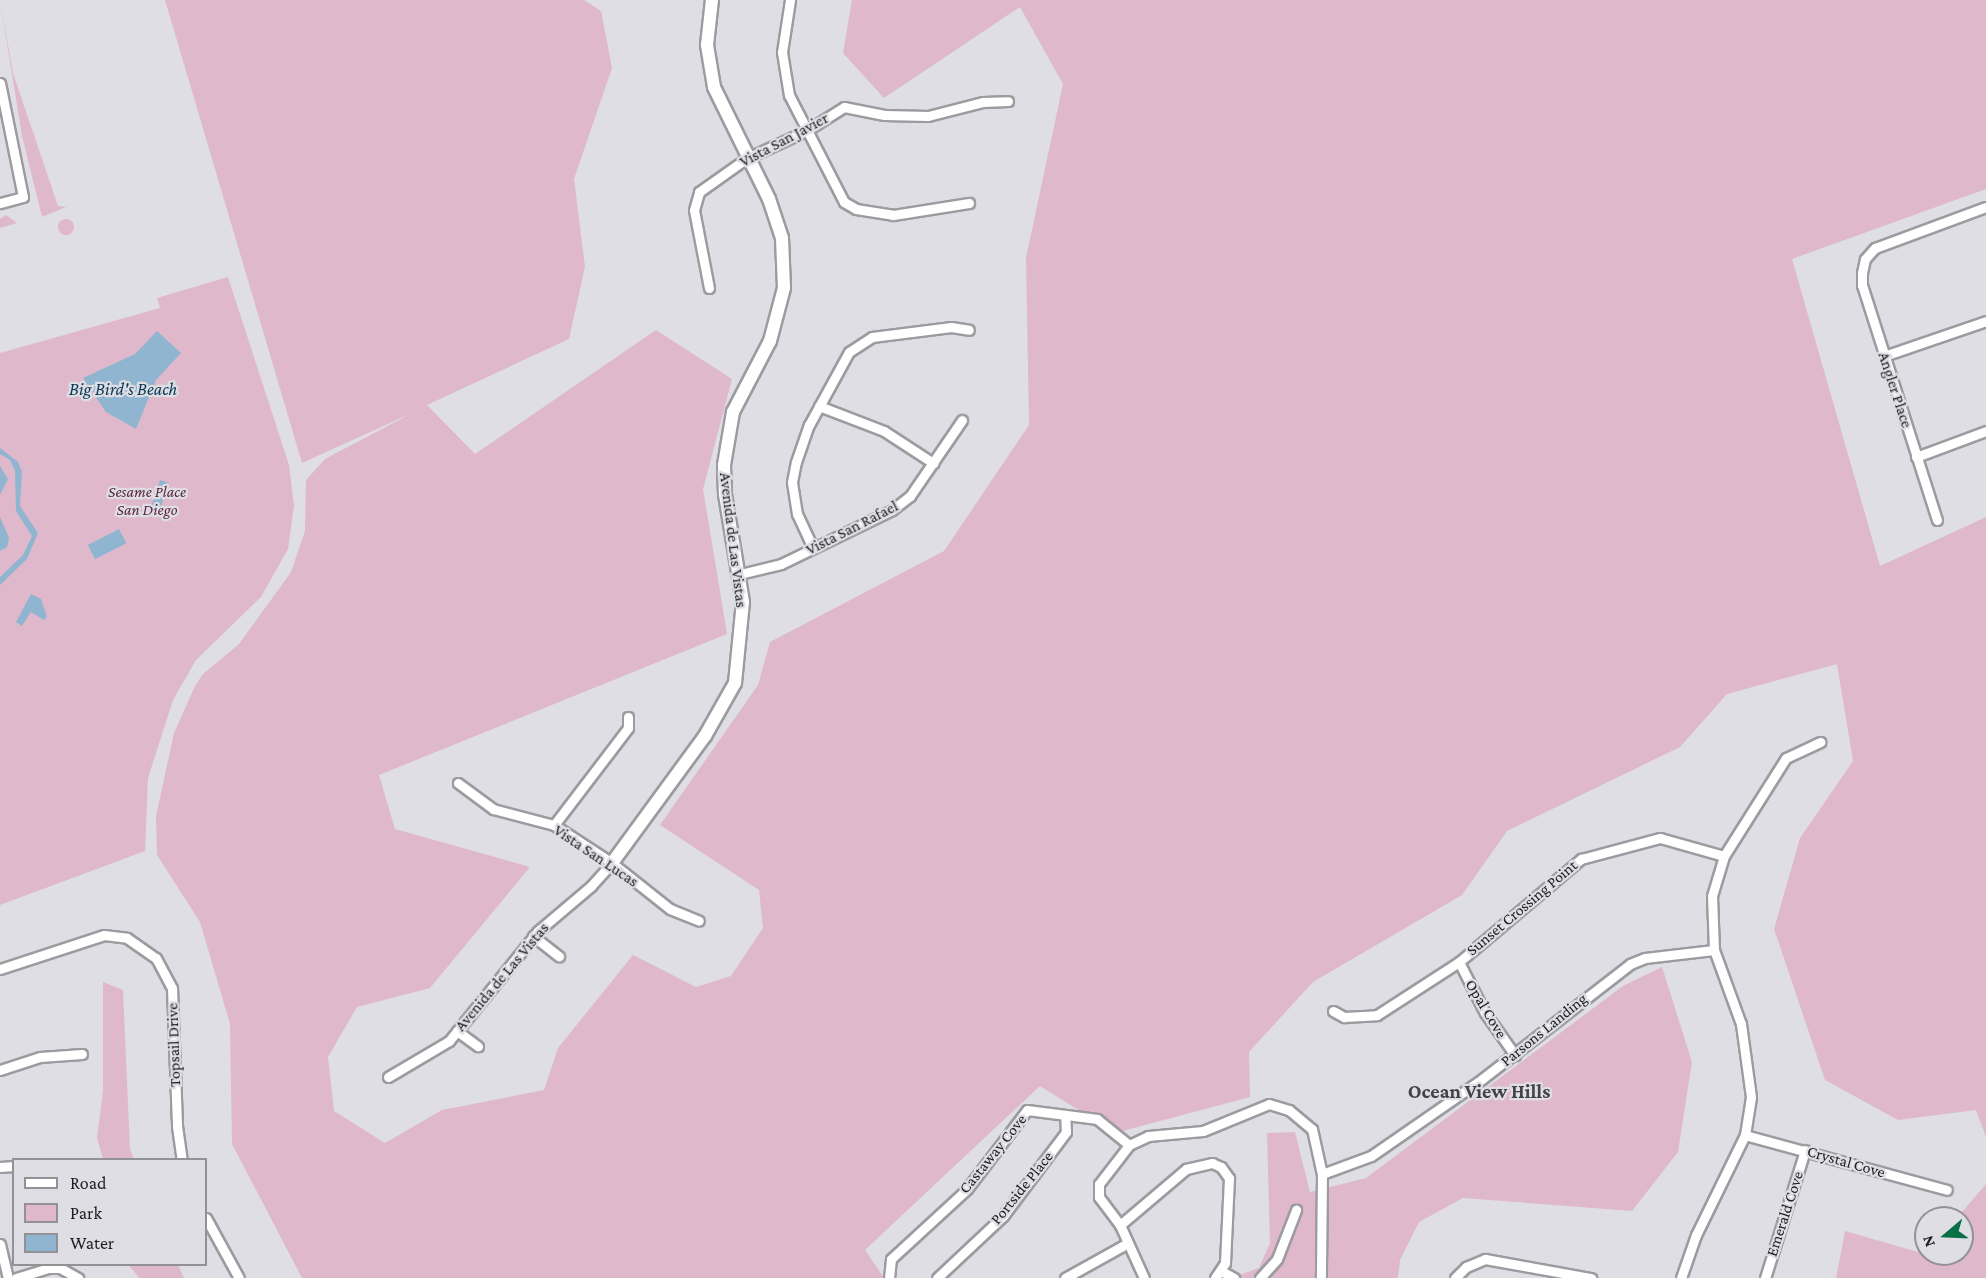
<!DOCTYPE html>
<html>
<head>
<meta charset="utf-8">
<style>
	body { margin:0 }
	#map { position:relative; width:1986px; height:1278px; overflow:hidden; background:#dfdee4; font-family:"Crimson Pro",serif }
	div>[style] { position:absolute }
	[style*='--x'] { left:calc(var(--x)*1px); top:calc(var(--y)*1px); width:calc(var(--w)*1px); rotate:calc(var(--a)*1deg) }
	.green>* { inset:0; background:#dfb8cb }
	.round { border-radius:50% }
	.water>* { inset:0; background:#8fb5d0; transform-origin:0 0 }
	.roads { filter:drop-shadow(2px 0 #9c9ba0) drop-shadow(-2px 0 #9c9ba0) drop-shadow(0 2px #9c9ba0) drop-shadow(0 -2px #9c9ba0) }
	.minor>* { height:9px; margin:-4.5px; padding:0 4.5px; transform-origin:4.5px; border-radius:4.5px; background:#fff }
	.tertiary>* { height:12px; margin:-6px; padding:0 6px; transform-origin:6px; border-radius:6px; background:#fff }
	span { translate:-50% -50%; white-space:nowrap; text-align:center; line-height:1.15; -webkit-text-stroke:4.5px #dfdee4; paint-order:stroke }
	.street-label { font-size:16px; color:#1e1d1f }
	.park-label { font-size:16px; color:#5c2745; font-style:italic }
	.water-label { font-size:18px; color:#073954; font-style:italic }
	.quarter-label { font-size:20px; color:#434247; font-weight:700 }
	.legend { position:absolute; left:12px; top:1158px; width:195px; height:108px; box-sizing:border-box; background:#dfdee4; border:2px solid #929195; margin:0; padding:8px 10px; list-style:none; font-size:18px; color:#1e1d1f }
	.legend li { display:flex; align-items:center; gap:12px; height:30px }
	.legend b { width:30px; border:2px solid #929195 }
	.north { position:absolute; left:1914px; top:1206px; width:60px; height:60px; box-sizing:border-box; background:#dfdee4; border:2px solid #929195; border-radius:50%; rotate:251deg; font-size:16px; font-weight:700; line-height:24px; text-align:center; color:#1e1d1f }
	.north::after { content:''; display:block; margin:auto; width:21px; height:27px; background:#086f46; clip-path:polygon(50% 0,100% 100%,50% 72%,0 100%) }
</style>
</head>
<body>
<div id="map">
	<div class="green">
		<i style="clip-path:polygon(0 0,13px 73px,58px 206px,66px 207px,42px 217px,22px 136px)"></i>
		<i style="clip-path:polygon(165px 0,584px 0,601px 11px,612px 68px,574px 179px,585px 267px,569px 339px,427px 405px,475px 454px,656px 330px,732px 379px,703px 489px,727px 634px,379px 775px,395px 829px,530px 867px,430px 988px,357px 1007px,328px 1057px,334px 1111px,385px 1143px,442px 1110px,544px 1090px,558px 1048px,633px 955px,696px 987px,731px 976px,763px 928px,759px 890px,660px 825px,758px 685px,770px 642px,944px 551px,1029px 425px,1026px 258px,1063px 84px,1020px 7px,884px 98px,843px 53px,852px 0,1986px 0,1986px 189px,1792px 259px,1880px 566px,1986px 517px,1986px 1137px,1976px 1110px,1898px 1120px,1825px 1080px,1774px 929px,1800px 838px,1853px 761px,1837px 664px,1727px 694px,1680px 747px,1507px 831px,1462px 895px,1313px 982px,1249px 1052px,1250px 1097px,1115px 1133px,1040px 1086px,865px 1250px,884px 1278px,302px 1278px,232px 1144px,230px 1024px,200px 922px,157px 855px,156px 816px,174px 733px,195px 686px,203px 674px,239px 644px,291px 572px,305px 531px,306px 480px,325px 459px,412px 413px,302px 463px)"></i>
		<i style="clip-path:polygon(6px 215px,17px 223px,0 228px,0 219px)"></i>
		<i class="round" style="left:58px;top:219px;width:16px;height:16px"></i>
		<i style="clip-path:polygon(228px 277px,289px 465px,294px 506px,288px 549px,261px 597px,196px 660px,173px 700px,148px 778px,145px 851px,0 905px,0 353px,160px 308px,157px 298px)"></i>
		<i style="clip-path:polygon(1662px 967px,1692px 1062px,1678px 1152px,1632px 1211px,1463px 1198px,1419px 1222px,1400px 1260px,1398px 1278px,1231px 1278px,1259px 1268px,1270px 1243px,1267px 1133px,1295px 1132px,1310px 1192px,1366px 1178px,1623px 986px)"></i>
		<i style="clip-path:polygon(103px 982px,123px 990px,130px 1149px,134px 1159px,103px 1159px,97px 1138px,103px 1091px)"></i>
		<i style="clip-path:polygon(1986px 1184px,1986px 1278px,1836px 1278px,1845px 1231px,1956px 1263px,1969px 1242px,1962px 1212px)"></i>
		<i style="clip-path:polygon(129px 1265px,178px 1265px,184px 1278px,139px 1278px)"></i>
	</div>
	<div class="water">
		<i style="clip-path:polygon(157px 331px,181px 353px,156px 380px,136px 429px,106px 412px,83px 378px,135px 354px)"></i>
		<i style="clip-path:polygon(0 448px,18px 462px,22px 472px,20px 506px,38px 533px,27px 559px,0 585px,0 577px,23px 555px,32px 536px,16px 511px,15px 471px,10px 460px,0 454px)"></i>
		<i style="clip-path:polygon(0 466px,8px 479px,0 495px)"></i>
		<i style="left:160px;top:480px;width:9px;height:27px;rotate:18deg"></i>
		<i style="clip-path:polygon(0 517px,9px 538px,7px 547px,0 551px)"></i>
		<i style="left:119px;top:529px;width:16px;height:35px;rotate:63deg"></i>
		<i style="clip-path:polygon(31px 594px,41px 599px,47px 617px,44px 620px,31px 612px,22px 626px,16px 622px)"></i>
	</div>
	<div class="roads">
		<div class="minor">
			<i style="--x:790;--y:0;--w:53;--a:98.7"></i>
			<i style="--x:782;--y:52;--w:44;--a:80.8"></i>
			<i style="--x:789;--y:95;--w:120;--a:62.8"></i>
			<i style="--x:844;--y:202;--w:14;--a:30"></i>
			<i style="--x:856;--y:209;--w:37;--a:9"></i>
			<i style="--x:893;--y:215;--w:77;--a:-9"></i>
			<i style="--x:0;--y:83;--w:116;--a:78.6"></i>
			<i style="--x:23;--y:197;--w:24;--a:165"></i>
			<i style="--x:709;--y:288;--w:79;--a:-100.9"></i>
			<i style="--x:694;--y:210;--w:19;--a:-74"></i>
			<i style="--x:699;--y:192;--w:59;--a:-35.3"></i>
			<i style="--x:747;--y:158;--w:65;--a:-24.6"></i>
			<i style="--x:806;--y:131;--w:45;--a:-32.3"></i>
			<i style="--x:844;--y:107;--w:41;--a:11.3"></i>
			<i style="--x:884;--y:115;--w:44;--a:1.3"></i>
			<i style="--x:928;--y:116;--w:57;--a:-14.3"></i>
			<i style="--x:983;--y:102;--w:25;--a:-2"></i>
			<i style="--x:1884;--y:356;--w:108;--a:-18.9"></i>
			<i style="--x:819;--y:406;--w:70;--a:21"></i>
			<i style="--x:884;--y:431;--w:59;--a:33.1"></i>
			<i style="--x:1916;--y:457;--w:75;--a:-20.4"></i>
			<i style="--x:1937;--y:520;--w:247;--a:-107.7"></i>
			<i style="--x:1862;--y:285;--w:12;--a:-90"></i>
			<i style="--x:1862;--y:273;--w:14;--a:-78"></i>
			<i style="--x:1865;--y:259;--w:15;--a:-48"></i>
			<i style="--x:1875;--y:248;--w:118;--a:-20.3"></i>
			<i style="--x:813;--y:548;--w:38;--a:-115"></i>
			<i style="--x:797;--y:514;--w:32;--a:-99"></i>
			<i style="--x:792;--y:482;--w:20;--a:-79"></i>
			<i style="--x:796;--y:462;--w:39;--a:-71"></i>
			<i style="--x:809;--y:425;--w:83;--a:-61.3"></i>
			<i style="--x:849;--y:352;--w:27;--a:-33"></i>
			<i style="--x:872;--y:337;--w:80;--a:-7.2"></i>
			<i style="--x:951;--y:327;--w:18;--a:9"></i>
			<i style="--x:740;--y:574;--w:42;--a:-13.7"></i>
			<i style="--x:781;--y:564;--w:123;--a:-25.9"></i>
			<i style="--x:892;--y:510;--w:23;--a:-38"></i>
			<i style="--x:910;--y:496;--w:92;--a:-55.6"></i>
			<i style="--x:458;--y:783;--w:44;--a:36.6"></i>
			<i style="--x:493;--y:809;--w:63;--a:14.7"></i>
			<i style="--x:554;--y:825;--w:69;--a:33.2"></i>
			<i style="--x:612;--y:863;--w:74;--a:38.4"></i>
			<i style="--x:670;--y:909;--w:31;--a:22"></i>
			<i style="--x:554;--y:825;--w:122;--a:-52.7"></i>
			<i style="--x:628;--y:728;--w:11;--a:-90"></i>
			<i style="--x:533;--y:936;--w:33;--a:38"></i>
			<i style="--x:1459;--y:962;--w:57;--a:63"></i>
			<i style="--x:1485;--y:1013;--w:52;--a:54.5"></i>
			<i style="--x:0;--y:969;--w:109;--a:-18.1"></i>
			<i style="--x:104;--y:935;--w:23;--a:7"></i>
			<i style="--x:127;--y:938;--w:35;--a:35"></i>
			<i style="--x:156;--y:958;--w:34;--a:62"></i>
			<i style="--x:172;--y:988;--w:138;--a:87.9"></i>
			<i style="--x:177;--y:1126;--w:34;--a:82"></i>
			<i style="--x:1333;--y:1011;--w:13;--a:29"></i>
			<i style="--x:1344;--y:1017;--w:33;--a:-3"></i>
			<i style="--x:1377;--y:1015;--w:98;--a:-32.9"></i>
			<i style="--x:1459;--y:962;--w:160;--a:-40.2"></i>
			<i style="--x:1581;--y:859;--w:82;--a:-14.9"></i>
			<i style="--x:1660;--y:838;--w:66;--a:15.7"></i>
			<i style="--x:457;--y:1031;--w:26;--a:36"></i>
			<i style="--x:0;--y:1070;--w:42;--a:-18"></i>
			<i style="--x:40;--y:1057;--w:42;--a:-4.1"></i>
			<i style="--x:388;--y:1077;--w:71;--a:-30.5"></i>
			<i style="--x:449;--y:1041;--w:141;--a:-51"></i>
			<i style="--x:538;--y:931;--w:70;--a:-40.3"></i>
			<i style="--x:591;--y:886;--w:31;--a:-48"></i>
			<i style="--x:1745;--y:1135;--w:209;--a:15.2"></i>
			<i style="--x:0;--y:1167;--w:14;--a:-4"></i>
			<i style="--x:1322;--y:1174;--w:52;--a:-20.2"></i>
			<i style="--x:1371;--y:1156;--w:135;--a:-34.7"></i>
			<i style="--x:1482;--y:1079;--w:187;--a:-37.8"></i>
			<i style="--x:1630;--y:964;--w:16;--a:-22"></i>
			<i style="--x:1645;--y:958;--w:69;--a:-6.6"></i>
			<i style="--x:206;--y:1218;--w:68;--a:61.2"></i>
			<i style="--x:1120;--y:1225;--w:87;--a:-40.3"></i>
			<i style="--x:1186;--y:1169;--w:27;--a:-13"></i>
			<i style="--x:1212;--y:1163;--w:10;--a:24"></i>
			<i style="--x:1221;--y:1167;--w:14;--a:54"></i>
			<i style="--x:1229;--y:1178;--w:85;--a:92.7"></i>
			<i style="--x:1225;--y:1263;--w:18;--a:124"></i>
			<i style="--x:0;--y:1244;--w:35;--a:77"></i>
			<i style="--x:1223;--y:1272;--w:13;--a:29"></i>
			<i style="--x:16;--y:1278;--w:34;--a:-17"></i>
			<i style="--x:49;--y:1268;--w:11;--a:0"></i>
			<i style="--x:60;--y:1268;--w:21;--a:29"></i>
			<i style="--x:889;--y:1278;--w:19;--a:-84"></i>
			<i style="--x:891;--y:1259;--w:103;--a:-42.6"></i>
			<i style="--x:967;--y:1189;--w:99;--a:-52.8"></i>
			<i style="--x:1027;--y:1110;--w:71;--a:7.3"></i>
			<i style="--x:1097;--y:1119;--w:41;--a:39.1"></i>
			<i style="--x:937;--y:1278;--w:91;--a:-43.2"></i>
			<i style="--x:1003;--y:1216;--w:105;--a:-53.1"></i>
			<i style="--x:1066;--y:1132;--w:17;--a:-93"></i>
			<i style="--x:1065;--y:1278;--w:72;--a:-29.1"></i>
			<i style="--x:1144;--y:1278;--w:58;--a:-114.4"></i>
			<i style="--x:1120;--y:1225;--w:35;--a:-127"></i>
			<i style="--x:1099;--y:1197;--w:13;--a:-90"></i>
			<i style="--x:1099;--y:1184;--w:49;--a:-52.4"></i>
			<i style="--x:1129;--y:1145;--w:21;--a:-25"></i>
			<i style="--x:1148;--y:1136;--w:55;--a:-5.2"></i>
			<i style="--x:1203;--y:1131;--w:71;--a:-22.2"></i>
			<i style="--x:1269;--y:1104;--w:21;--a:17"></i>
			<i style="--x:1289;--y:1110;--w:30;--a:40"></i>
			<i style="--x:1312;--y:1129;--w:46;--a:77.5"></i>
			<i style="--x:1322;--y:1174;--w:104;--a:90.6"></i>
			<i style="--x:1260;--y:1278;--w:25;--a:-48"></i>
			<i style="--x:1277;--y:1259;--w:53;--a:-68.8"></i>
			<i style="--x:1455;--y:1278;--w:16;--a:-45"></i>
			<i style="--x:1466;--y:1267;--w:21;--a:-23"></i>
			<i style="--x:1485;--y:1259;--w:108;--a:10.2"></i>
			<i style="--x:1681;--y:1278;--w:46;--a:-70.8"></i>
			<i style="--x:1696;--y:1235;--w:111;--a:-63.9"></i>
			<i style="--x:1745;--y:1135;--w:38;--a:-81"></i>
			<i style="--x:1751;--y:1097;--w:74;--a:-97.8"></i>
			<i style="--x:1741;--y:1024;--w:79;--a:-110"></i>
			<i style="--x:1714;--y:950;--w:54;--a:-92.1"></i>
			<i style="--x:1712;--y:896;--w:42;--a:-73.3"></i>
			<i style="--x:1724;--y:856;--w:116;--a:-57.7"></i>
			<i style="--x:1786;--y:758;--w:38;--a:-25"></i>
			<i style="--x:1765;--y:1278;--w:134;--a:-72.6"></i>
		</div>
		<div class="tertiary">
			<i style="--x:612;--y:863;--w:157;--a:-53.8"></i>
			<i style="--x:705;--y:736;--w:61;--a:-60.5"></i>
			<i style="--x:735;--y:683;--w:81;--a:-84.4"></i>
			<i style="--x:743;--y:602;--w:109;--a:-99.5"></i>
			<i style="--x:725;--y:494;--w:29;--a:-92"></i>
			<i style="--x:724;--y:465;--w:54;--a:-80.4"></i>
			<i style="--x:733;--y:412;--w:80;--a:-62.5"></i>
			<i style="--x:770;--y:341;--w:55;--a:-75.2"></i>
			<i style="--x:784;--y:288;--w:50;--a:-92.3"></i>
			<i style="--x:782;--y:238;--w:41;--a:-108.4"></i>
			<i style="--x:769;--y:199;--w:125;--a:-116.2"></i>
			<i style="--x:714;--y:87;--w:43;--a:-99.5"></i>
			<i style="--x:707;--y:45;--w:45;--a:-83.7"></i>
		</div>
	</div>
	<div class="street-label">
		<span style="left:784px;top:140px;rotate:-28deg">Vista San Javier</span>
		<span style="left:1895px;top:390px;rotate:72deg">Angler Place</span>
		<span style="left:852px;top:528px;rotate:-27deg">Vista San Rafael</span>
		<span style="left:733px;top:540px;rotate:83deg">Avenida de Las Vistas</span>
		<span style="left:596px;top:856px;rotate:34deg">Vista San Lucas</span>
		<span style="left:1522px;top:908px;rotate:-40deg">Sunset Crossing Point</span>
		<span style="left:502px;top:977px;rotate:-50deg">Avenida de Las Vistas</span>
		<span style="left:1486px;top:1009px;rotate:59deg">Opal Cove</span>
		<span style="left:1544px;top:1030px;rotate:-39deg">Parsons Landing</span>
		<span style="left:174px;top:1045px;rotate:-92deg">Topsail Drive</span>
		<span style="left:993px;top:1154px;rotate:-51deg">Castaway Cove</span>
		<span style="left:1846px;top:1162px;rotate:16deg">Crystal Cove</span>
		<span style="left:1022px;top:1188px;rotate:-51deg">Portside Place</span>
		<span style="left:1785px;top:1214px;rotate:-72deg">Emerald Cove</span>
	</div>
	<div class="park-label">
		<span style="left:147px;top:501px">Sesame Place<br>San Diego</span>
	</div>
	<div class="water-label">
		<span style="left:123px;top:389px">Big Bird's Beach</span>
	</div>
	<div class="quarter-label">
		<span style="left:1479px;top:1091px">Ocean View Hills</span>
	</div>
	<ul class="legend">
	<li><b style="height:8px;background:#fff"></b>Road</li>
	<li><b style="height:16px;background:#dfb8cb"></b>Park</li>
	<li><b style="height:16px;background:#8fb5d0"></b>Water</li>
	</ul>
	<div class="north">N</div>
</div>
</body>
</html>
